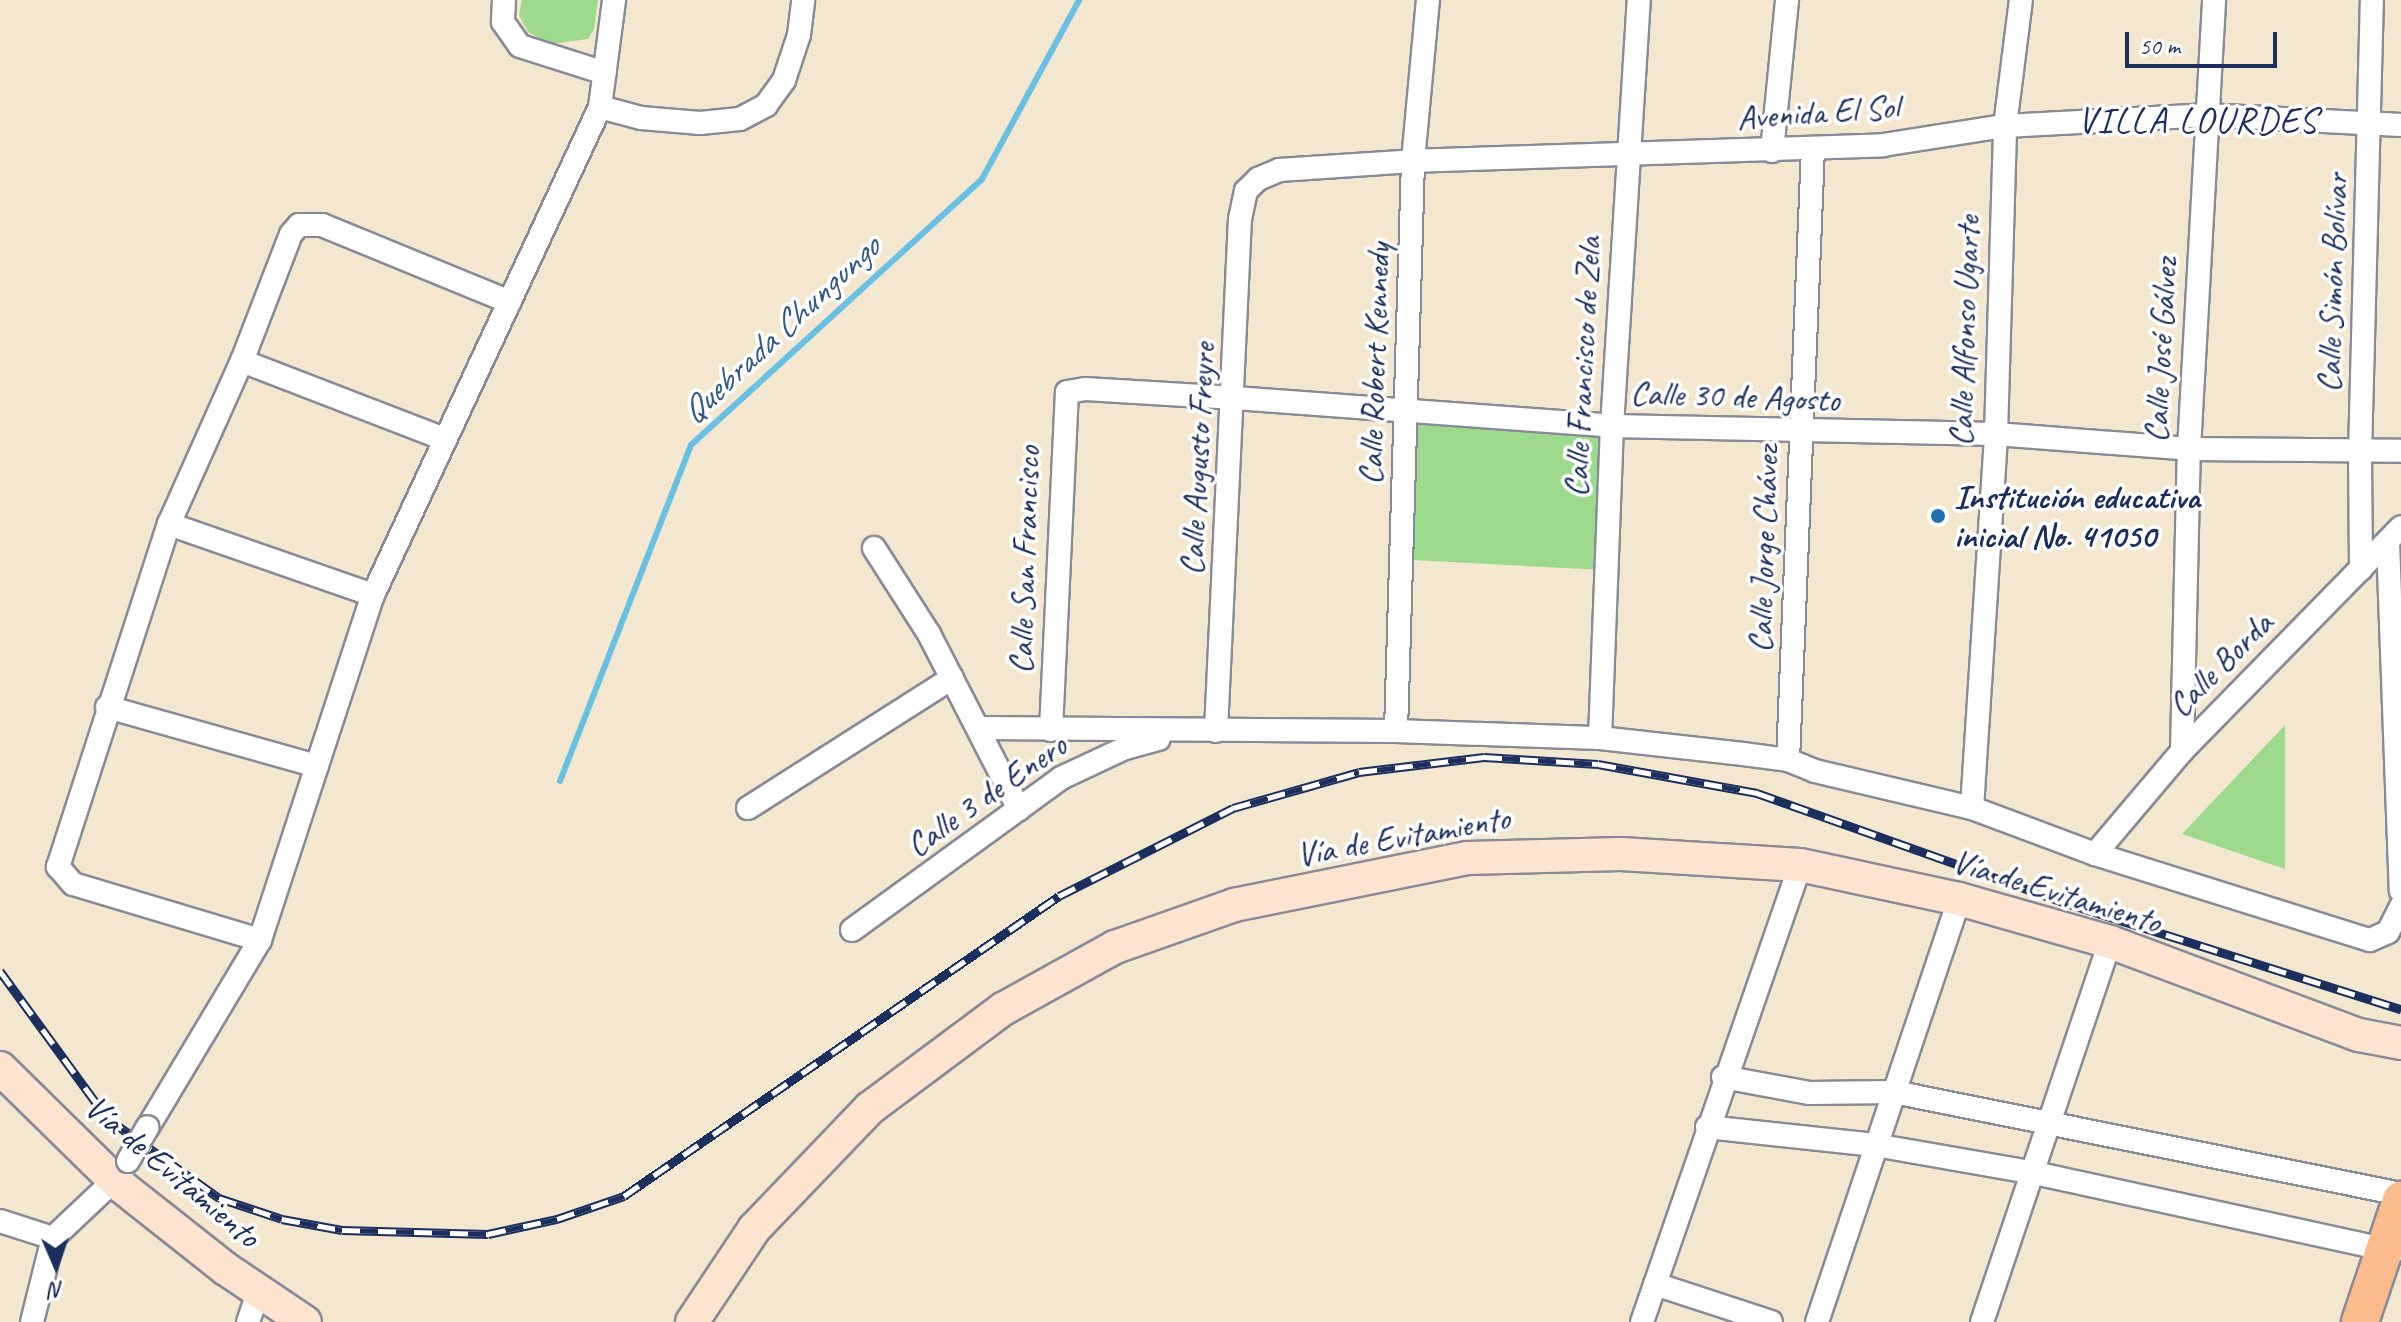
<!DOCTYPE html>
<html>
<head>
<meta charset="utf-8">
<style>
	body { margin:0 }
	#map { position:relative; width:2401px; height:1322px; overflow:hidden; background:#f4e7d0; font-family:Caveat,sans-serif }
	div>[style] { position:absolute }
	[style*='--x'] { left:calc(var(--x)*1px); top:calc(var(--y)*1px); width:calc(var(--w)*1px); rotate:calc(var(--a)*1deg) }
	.green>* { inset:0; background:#9eda8d; transform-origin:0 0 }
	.stream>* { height:6px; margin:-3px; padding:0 3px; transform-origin:3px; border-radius:3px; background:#68c0e5 }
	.roads { filter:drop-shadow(2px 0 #888b97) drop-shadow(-2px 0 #888b97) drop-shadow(0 2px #888b97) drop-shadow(0 -2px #888b97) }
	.street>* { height:22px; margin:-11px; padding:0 11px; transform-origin:11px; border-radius:11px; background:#fff }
	.secondary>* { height:32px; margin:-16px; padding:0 16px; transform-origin:16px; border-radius:16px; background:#fde4d1 }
	.primary>* { height:36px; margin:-18px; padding:0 18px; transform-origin:18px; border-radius:18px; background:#fbbb8c }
	.rail>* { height:9px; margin-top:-4.5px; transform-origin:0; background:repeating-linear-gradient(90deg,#fff 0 18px,#1b2f5e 0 36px); box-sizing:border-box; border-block:2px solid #1b2f5e }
	.bridges { filter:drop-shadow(2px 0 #888b97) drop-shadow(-2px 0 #888b97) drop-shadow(0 2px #888b97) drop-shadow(0 -2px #888b97) }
	.street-bridge>* { height:22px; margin:-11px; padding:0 11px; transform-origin:11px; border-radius:11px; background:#fff }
	.dots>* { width:22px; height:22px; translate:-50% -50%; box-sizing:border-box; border:4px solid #fff; border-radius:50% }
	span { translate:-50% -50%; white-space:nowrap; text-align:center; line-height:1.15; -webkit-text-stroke:7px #fff; paint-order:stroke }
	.street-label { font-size:34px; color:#1b2f5e }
	.poi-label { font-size:34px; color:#1b2f5e; font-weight:700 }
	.left { translate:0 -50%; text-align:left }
	.neighbourhood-label { font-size:36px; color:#1b2f5e; letter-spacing:2px }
	.water-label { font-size:36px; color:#325a86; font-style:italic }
	.north { position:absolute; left:16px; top:1226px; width:80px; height:80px; -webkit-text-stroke:6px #fff; paint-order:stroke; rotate:178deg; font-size:22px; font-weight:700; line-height:32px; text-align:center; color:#1b2f5e }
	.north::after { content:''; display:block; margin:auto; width:28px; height:36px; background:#1b2f5e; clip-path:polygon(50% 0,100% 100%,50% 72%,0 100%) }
	.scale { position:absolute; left:2125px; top:32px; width:152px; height:36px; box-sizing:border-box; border:4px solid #1b2f5e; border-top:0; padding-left:10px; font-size:24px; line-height:28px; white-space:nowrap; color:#1b2f5e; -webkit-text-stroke:6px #fff; paint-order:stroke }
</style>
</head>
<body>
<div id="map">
	<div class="green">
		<i style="clip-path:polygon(522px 0,598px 0,594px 29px,588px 39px,551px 44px,528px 32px,519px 15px)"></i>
		<i style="left:1415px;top:423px;width:192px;height:137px;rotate:3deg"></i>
		<i style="clip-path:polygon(2285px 725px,2285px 869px,2182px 834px)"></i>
	</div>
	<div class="stream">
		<i style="--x:560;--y:781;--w:361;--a:-68.7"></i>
		<i style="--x:691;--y:445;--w:394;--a:-42.4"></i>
		<i style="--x:982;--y:179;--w:204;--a:-61.5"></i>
	</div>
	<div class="roads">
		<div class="street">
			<i style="--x:504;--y:0;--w:22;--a:93"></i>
			<i style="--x:503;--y:22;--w:29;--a:55"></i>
			<i style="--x:520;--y:46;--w:89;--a:17.6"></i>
			<i style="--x:600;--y:107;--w:42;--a:15"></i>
			<i style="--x:641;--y:118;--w:59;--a:4.8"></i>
			<i style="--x:700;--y:123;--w:40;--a:-5.7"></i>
			<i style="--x:740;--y:119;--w:30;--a:-28"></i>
			<i style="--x:766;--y:105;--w:31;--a:-54"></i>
			<i style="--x:784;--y:80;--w:47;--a:-71.6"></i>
			<i style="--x:799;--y:35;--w:35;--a:-83"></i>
			<i style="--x:1772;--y:151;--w:152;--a:-84.3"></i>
			<i style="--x:242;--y:361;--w:217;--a:21.1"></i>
			<i style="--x:169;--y:524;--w:216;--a:19.2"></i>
			<i style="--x:2388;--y:542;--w:349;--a:87.9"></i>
			<i style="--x:874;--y:548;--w:102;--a:57.4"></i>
			<i style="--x:929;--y:634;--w:197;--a:62.8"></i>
			<i style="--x:2361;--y:569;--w:115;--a:-90.5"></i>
			<i style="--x:2360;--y:454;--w:454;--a:-88.5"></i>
			<i style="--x:107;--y:707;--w:218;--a:15.7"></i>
			<i style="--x:979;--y:728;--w:417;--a:0.4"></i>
			<i style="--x:1396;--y:731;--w:204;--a:2"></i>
			<i style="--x:1600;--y:738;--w:144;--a:6.4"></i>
			<i style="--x:1743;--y:754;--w:45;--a:7.6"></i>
			<i style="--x:1788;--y:760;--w:29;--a:22"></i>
			<i style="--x:1815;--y:771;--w:161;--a:13.3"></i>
			<i style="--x:1972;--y:808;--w:131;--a:20.5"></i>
			<i style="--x:2095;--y:854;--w:288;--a:17.4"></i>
			<i style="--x:2370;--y:940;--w:20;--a:-24"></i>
			<i style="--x:2388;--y:932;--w:29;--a:-63"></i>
			<i style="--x:1051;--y:730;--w:338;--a:-87.3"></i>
			<i style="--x:1067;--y:392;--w:18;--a:-9"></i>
			<i style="--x:1085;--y:389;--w:150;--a:3.4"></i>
			<i style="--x:1235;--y:398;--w:378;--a:4.2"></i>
			<i style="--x:1612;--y:426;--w:384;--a:1.2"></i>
			<i style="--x:1996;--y:434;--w:194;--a:4.4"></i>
			<i style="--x:2189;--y:449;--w:212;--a:0.5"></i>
			<i style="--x:1216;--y:731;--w:513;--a:-87.32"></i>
			<i style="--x:1240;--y:219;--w:29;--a:-78"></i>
			<i style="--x:1246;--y:191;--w:17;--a:-45"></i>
			<i style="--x:1258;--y:179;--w:23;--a:-23"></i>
			<i style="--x:1279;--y:170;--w:134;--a:-3.8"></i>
			<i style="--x:1413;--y:161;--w:470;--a:-1.9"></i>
			<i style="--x:1883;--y:145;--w:123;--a:-8.9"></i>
			<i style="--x:2005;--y:126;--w:200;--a:-3.1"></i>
			<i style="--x:2205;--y:115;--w:196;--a:2.9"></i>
			<i style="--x:1396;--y:731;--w:570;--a:-88.29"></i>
			<i style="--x:1413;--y:161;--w:162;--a:-84.7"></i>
			<i style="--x:1600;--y:738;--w:312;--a:-87.8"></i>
			<i style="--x:1612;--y:426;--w:427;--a:-86.4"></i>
			<i style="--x:2182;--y:751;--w:302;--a:-88.7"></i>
			<i style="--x:2189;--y:449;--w:450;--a:-86.8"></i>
			<i style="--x:1788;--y:760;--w:612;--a:-87.66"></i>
			<i style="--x:748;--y:808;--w:242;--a:-32.5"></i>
			<i style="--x:1972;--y:808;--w:375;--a:-86.3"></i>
			<i style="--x:1996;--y:434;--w:308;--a:-88.3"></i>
			<i style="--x:2005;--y:126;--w:127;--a:-82.8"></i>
			<i style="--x:2095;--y:854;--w:135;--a:-49.8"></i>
			<i style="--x:2182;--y:751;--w:313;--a:-45.6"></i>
			<i style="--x:852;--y:930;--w:258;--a:-36"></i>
			<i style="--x:1061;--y:778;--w:71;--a:-25.1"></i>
			<i style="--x:1125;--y:748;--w:35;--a:-15"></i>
			<i style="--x:260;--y:940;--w:195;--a:-163.3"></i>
			<i style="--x:73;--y:884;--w:23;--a:-131"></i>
			<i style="--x:58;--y:867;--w:361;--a:-72.1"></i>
			<i style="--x:169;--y:524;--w:179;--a:-65.9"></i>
			<i style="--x:242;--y:361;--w:136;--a:-68.9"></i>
			<i style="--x:291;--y:234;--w:12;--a:-48"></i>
			<i style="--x:299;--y:225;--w:23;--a:0"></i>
			<i style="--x:322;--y:225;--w:203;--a:22.3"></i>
			<i style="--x:1723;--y:1077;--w:87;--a:10.5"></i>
			<i style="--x:1809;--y:1093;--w:85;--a:-0.7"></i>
			<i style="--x:1894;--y:1092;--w:517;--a:11.38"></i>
			<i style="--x:148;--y:1127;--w:218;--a:-59.1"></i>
			<i style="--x:260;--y:940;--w:363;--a:-71.9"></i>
			<i style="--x:373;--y:595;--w:538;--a:-65.05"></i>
			<i style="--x:600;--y:107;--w:108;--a:-82.5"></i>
			<i style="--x:1707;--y:1127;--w:169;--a:6.1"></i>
			<i style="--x:1875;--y:1145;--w:162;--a:9.9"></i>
			<i style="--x:2035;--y:1173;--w:367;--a:12.3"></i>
			<i style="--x:0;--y:1221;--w:56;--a:17.8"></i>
			<i style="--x:1655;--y:1284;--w:122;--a:18.1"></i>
			<i style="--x:32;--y:1322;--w:87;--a:-76"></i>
			<i style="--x:53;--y:1238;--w:95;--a:-43.3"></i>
			<i style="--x:248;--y:1322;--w:34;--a:-71"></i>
			<i style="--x:1642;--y:1322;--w:484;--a:-70.9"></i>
			<i style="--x:1817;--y:1322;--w:446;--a:-71.4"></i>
			<i style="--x:1982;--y:1322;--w:401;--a:-71.4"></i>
		</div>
		<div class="secondary">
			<i style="--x:0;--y:1068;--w:164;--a:44.5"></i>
			<i style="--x:117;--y:1183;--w:139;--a:38.3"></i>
			<i style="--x:226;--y:1269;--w:95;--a:33.9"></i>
			<i style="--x:692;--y:1322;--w:112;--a:-56.3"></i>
			<i style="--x:754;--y:1229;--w:168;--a:-46.2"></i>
			<i style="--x:870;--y:1108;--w:166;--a:-36.7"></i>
			<i style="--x:1003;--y:1009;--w:128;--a:-29"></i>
			<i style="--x:1115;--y:947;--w:126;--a:-19.4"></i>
			<i style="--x:1234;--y:905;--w:238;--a:-11.4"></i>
			<i style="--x:1467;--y:858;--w:154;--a:-1.5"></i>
			<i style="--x:1621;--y:854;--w:179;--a:3.5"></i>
			<i style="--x:1800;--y:865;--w:163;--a:12.1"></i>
			<i style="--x:1959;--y:899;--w:157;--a:15.9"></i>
			<i style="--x:2110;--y:942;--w:266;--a:20.5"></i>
			<i style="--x:2359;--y:1035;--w:43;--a:10.8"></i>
		</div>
		<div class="primary">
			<i style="--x:2360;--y:1322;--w:129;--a:-71.4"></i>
		</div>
	</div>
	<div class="rail">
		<i style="--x:0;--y:971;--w:182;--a:53.9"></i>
		<i style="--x:107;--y:1118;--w:138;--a:35.5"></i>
		<i style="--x:219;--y:1198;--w:66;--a:18.4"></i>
		<i style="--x:282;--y:1219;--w:61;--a:10.4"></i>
		<i style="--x:342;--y:1230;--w:146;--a:1.6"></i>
		<i style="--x:488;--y:1234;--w:71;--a:-12.3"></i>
		<i style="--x:557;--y:1219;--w:71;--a:-18.9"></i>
		<i style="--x:624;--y:1196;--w:528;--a:-34.59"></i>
		<i style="--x:1059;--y:896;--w:195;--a:-26.8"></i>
		<i style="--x:1233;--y:808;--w:131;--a:-15.9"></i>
		<i style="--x:1359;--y:772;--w:126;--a:-6.8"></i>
		<i style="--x:1484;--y:757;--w:114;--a:3.5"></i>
		<i style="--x:1598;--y:764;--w:162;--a:10.3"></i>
		<i style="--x:1757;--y:793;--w:325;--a:19.6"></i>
		<i style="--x:2063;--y:902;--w:355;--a:17.6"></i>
	</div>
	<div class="bridges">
		<div class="street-bridge">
			<i style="--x:128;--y:1161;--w:39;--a:-60"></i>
		</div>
	</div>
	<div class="dots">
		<i style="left:1938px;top:516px;background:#1f6fb2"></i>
	</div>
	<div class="street-label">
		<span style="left:1818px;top:112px;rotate:-4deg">Avenida El Sol</span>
		<span style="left:2332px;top:283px;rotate:-88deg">Calle Simón Bolívar</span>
		<span style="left:1964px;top:331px;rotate:-88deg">Calle Alfonso Ugarte</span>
		<span style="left:2160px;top:350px;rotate:-87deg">Calle José Gálvez</span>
		<span style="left:1374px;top:364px;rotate:-88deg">Calle Robert Kennedy</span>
		<span style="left:1582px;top:367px;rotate:-87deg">Calle Francisco de Zela</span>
		<span style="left:1735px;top:396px;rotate:2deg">Calle 30 de Agosto</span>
		<span style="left:1197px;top:459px;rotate:-87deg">Calle Augusto Freyre</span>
		<span style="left:1763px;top:549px;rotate:-88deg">Calle Jorge Chávez</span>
		<span style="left:1024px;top:560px;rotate:-88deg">Calle San Francisco</span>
		<span style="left:2220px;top:664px;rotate:-45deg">Calle Borda</span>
		<span style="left:986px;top:795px;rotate:-35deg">Calle 3 de Enero</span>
		<span style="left:1403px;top:836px;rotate:-10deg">Vía de Evitamiento</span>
		<span style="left:2057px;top:891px;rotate:17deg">Vía de Evitamiento</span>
		<span style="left:173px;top:1171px;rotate:40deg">Vía de Evitamiento</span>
	</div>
	<div class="poi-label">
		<span class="left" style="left:1954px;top:516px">Institución educativa<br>inicial No. 41050</span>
	</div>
	<div class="neighbourhood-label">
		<span style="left:2198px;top:121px">VILLA LOURDES</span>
	</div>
	<div class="water-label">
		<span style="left:780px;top:330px;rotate:-43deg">Quebrada Chungungo</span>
	</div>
	<div class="north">N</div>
	<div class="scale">50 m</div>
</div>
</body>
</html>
